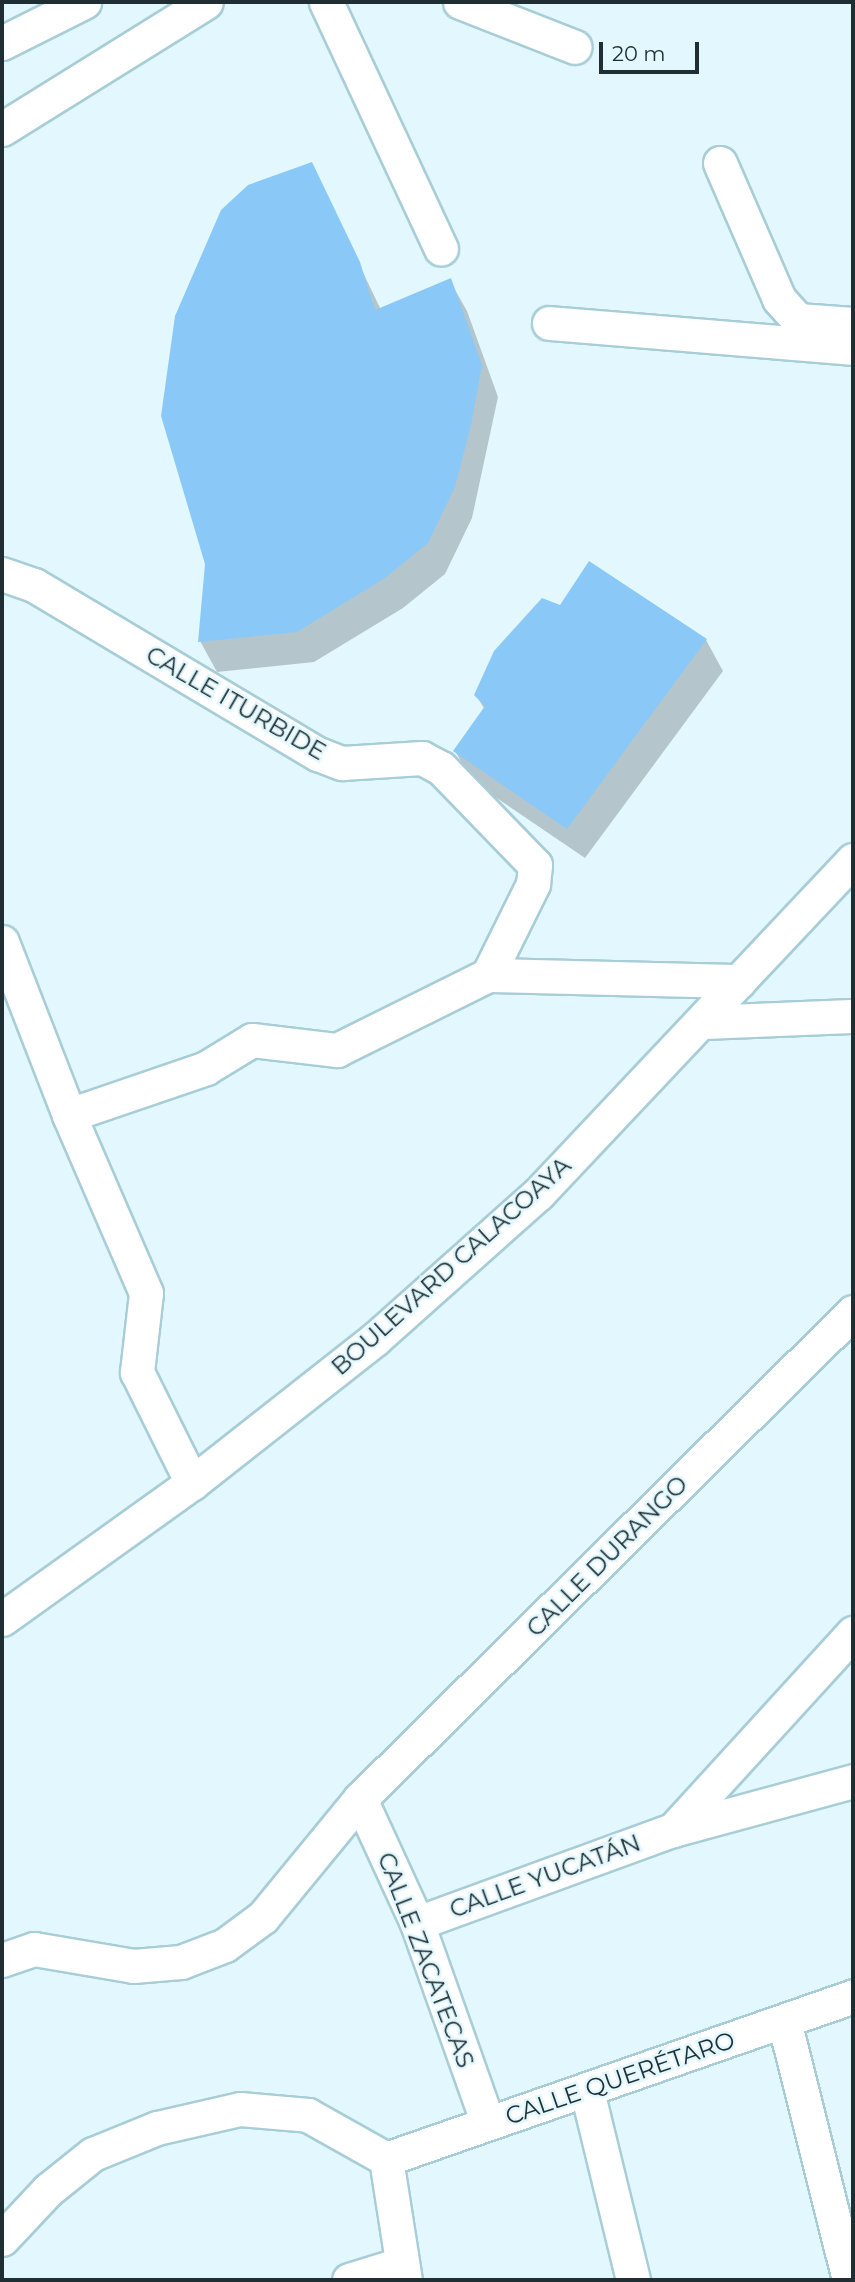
<!DOCTYPE html>
<html>
<head>
<meta charset="utf-8">
<style>
	body { margin:0 }
	#map { position:relative; width:855px; height:2282px; overflow:hidden; background:#e2f8fe; font-family:Montserrat,sans-serif }
	div>[style] { position:absolute }
	[style*='--x'] { left:calc(var(--x)*1px); top:calc(var(--y)*1px); width:calc(var(--w)*1px); rotate:calc(var(--a)*1deg) }
	.shadow>* { inset:0; background:#0003 }
	.building>* { inset:0; background:#8ac9f7 }
	.roads { filter:drop-shadow(2px 0 #a8cdd7) drop-shadow(-2px 0 #a8cdd7) drop-shadow(0 2px #a8cdd7) drop-shadow(0 -2px #a8cdd7) }
	.minor>* { height:33px; margin:-16.5px; padding:0 16.5px; transform-origin:16.5px; border-radius:16.5px; background:#fff }
	span { translate:-50% -50%; white-space:nowrap; text-align:center; line-height:1.15; -webkit-text-stroke:5px #e2f8fe; paint-order:stroke }
	.street-label { font-size:24px; color:#1f2e32 }
	.frame { position:absolute; inset:0; border:4px solid #1f2e32; pointer-events:none }
	.scale { position:absolute; left:599px; top:42px; width:100px; height:32px; box-sizing:border-box; border:4px solid #1f2e32; border-top:0; padding-left:9px; font-size:21px; line-height:24px; white-space:nowrap; color:#1f2e32; -webkit-text-stroke:5px #e2f8fe; paint-order:stroke }
</style>
</head>
<body>
<div id="map">
	<div class="shadow">
		<i style="clip-path:polygon(311px 164px,381px 310px,450px 281px,467px 311px,498px 397px,472px 518px,445px 574px,403px 608px,314px 662px,217px 672px,200px 641px)"></i>
		<i style="clip-path:polygon(560px 608px,706px 640px,723px 671px,585px 858px,473px 782px,455px 751px,485px 710px,476px 695px)"></i>
	</div>
	<div class="building">
		<i style="clip-path:polygon(312px 162px,360px 262px,375px 310px,451px 278px,482px 365px,471px 425px,455px 487px,428px 543px,385px 578px,297px 632px,198px 642px,205px 564px,161px 416px,175px 316px,221px 210px,248px 185px)"></i>
		<i style="clip-path:polygon(589px 561px,707px 639px,567px 829px,453px 751px,485px 706px,474px 695px,494px 651px,542px 598px,560px 605px)"></i>
	</div>
	<div class="roads">
		<div class="minor">
			<i style="--x:326;--y:2;--w:272;--a:65"></i>
			<i style="--x:460;--y:2;--w:123;--a:21.4"></i>
			<i style="--x:2;--y:43;--w:92;--a:-26.6"></i>
			<i style="--x:2;--y:129;--w:240;--a:-31.9"></i>
			<i style="--x:720;--y:163;--w:148;--a:66.5"></i>
			<i style="--x:779;--y:299;--w:28;--a:48"></i>
			<i style="--x:798;--y:320;--w:55;--a:4.2"></i>
			<i style="--x:549;--y:323;--w:305;--a:4.7"></i>
			<i style="--x:2;--y:574;--w:34;--a:19"></i>
			<i style="--x:34;--y:585;--w:330;--a:30.8"></i>
			<i style="--x:318;--y:754;--w:26;--a:21"></i>
			<i style="--x:342;--y:763;--w:80;--a:-3.6"></i>
			<i style="--x:422;--y:758;--w:21;--a:28"></i>
			<i style="--x:441;--y:768;--w:135;--a:45.9"></i>
			<i style="--x:535;--y:865;--w:19;--a:96"></i>
			<i style="--x:533;--y:884;--w:102;--a:116.3"></i>
			<i style="--x:2;--y:942;--w:186;--a:68.8"></i>
			<i style="--x:69;--y:1115;--w:194;--a:66.6"></i>
			<i style="--x:146;--y:1293;--w:80;--a:96.5"></i>
			<i style="--x:137;--y:1372;--w:124;--a:63.6"></i>
			<i style="--x:702;--y:1022;--w:151;--a:-2.3"></i>
			<i style="--x:69;--y:1115;--w:145;--a:-18.9"></i>
			<i style="--x:206;--y:1068;--w:54;--a:-31.3"></i>
			<i style="--x:252;--y:1040;--w:86;--a:6.7"></i>
			<i style="--x:337;--y:1050;--w:169;--a:-26.4"></i>
			<i style="--x:488;--y:975;--w:251;--a:1.4"></i>
			<i style="--x:2;--y:1619;--w:234;--a:-35.6"></i>
			<i style="--x:192;--y:1483;--w:233;--a:-38.2"></i>
			<i style="--x:375;--y:1339;--w:218;--a:-41.7"></i>
			<i style="--x:538;--y:1194;--w:459;--a:-46.7"></i>
			<i style="--x:360;--y:1799;--w:136;--a:65.3"></i>
			<i style="--x:417;--y:1923;--w:212;--a:70.5"></i>
			<i style="--x:673;--y:1830;--w:267;--a:-47.6"></i>
			<i style="--x:417;--y:1923;--w:272;--a:-20"></i>
			<i style="--x:673;--y:1830;--w:187;--a:-15.2"></i>
			<i style="--x:2;--y:1960;--w:34;--a:-19"></i>
			<i style="--x:34;--y:1949;--w:100;--a:9.7"></i>
			<i style="--x:133;--y:1966;--w:48;--a:-4.8"></i>
			<i style="--x:181;--y:1962;--w:47;--a:-21.1"></i>
			<i style="--x:225;--y:1945;--w:47;--a:-36.4"></i>
			<i style="--x:263;--y:1917;--w:153;--a:-50.6"></i>
			<i style="--x:360;--y:1799;--w:693;--a:-44.65"></i>
			<i style="--x:784;--y:2021;--w:267;--a:75.9"></i>
			<i style="--x:587;--y:2091;--w:195;--a:76.3"></i>
			<i style="--x:386;--y:2159;--w:495;--a:-19.2"></i>
			<i style="--x:386;--y:2159;--w:122;--a:81.1"></i>
			<i style="--x:2;--y:2239;--w:67;--a:-46.8"></i>
			<i style="--x:48;--y:2190;--w:58;--a:-38.7"></i>
			<i style="--x:93;--y:2154;--w:69;--a:-22.1"></i>
			<i style="--x:157;--y:2128;--w:85;--a:-12.9"></i>
			<i style="--x:240;--y:2109;--w:68;--a:5"></i>
			<i style="--x:308;--y:2115;--w:90;--a:29.4"></i>
			<i style="--x:349;--y:2280;--w:54;--a:-17.1"></i>
		</div>
	</div>
	<div class="street-label">
		<span style="left:236px;top:703px;rotate:30deg">CALLE ITURBIDE</span>
		<span style="left:451px;top:1266px;rotate:-42deg">BOULEVARD CALACOAYA</span>
		<span style="left:607px;top:1556px;rotate:-45deg">CALLE DURANGO</span>
		<span style="left:545px;top:1876px;rotate:-20deg">CALLE YUCATÁN</span>
		<span style="left:426px;top:1960px;rotate:69deg">CALLE ZACATECAS</span>
		<span style="left:620px;top:2078px;rotate:-19deg">CALLE QUERÉTARO</span>
	</div>
	<div class="frame"></div>
	<div class="scale">20 m</div>
</div>
</body>
</html>
